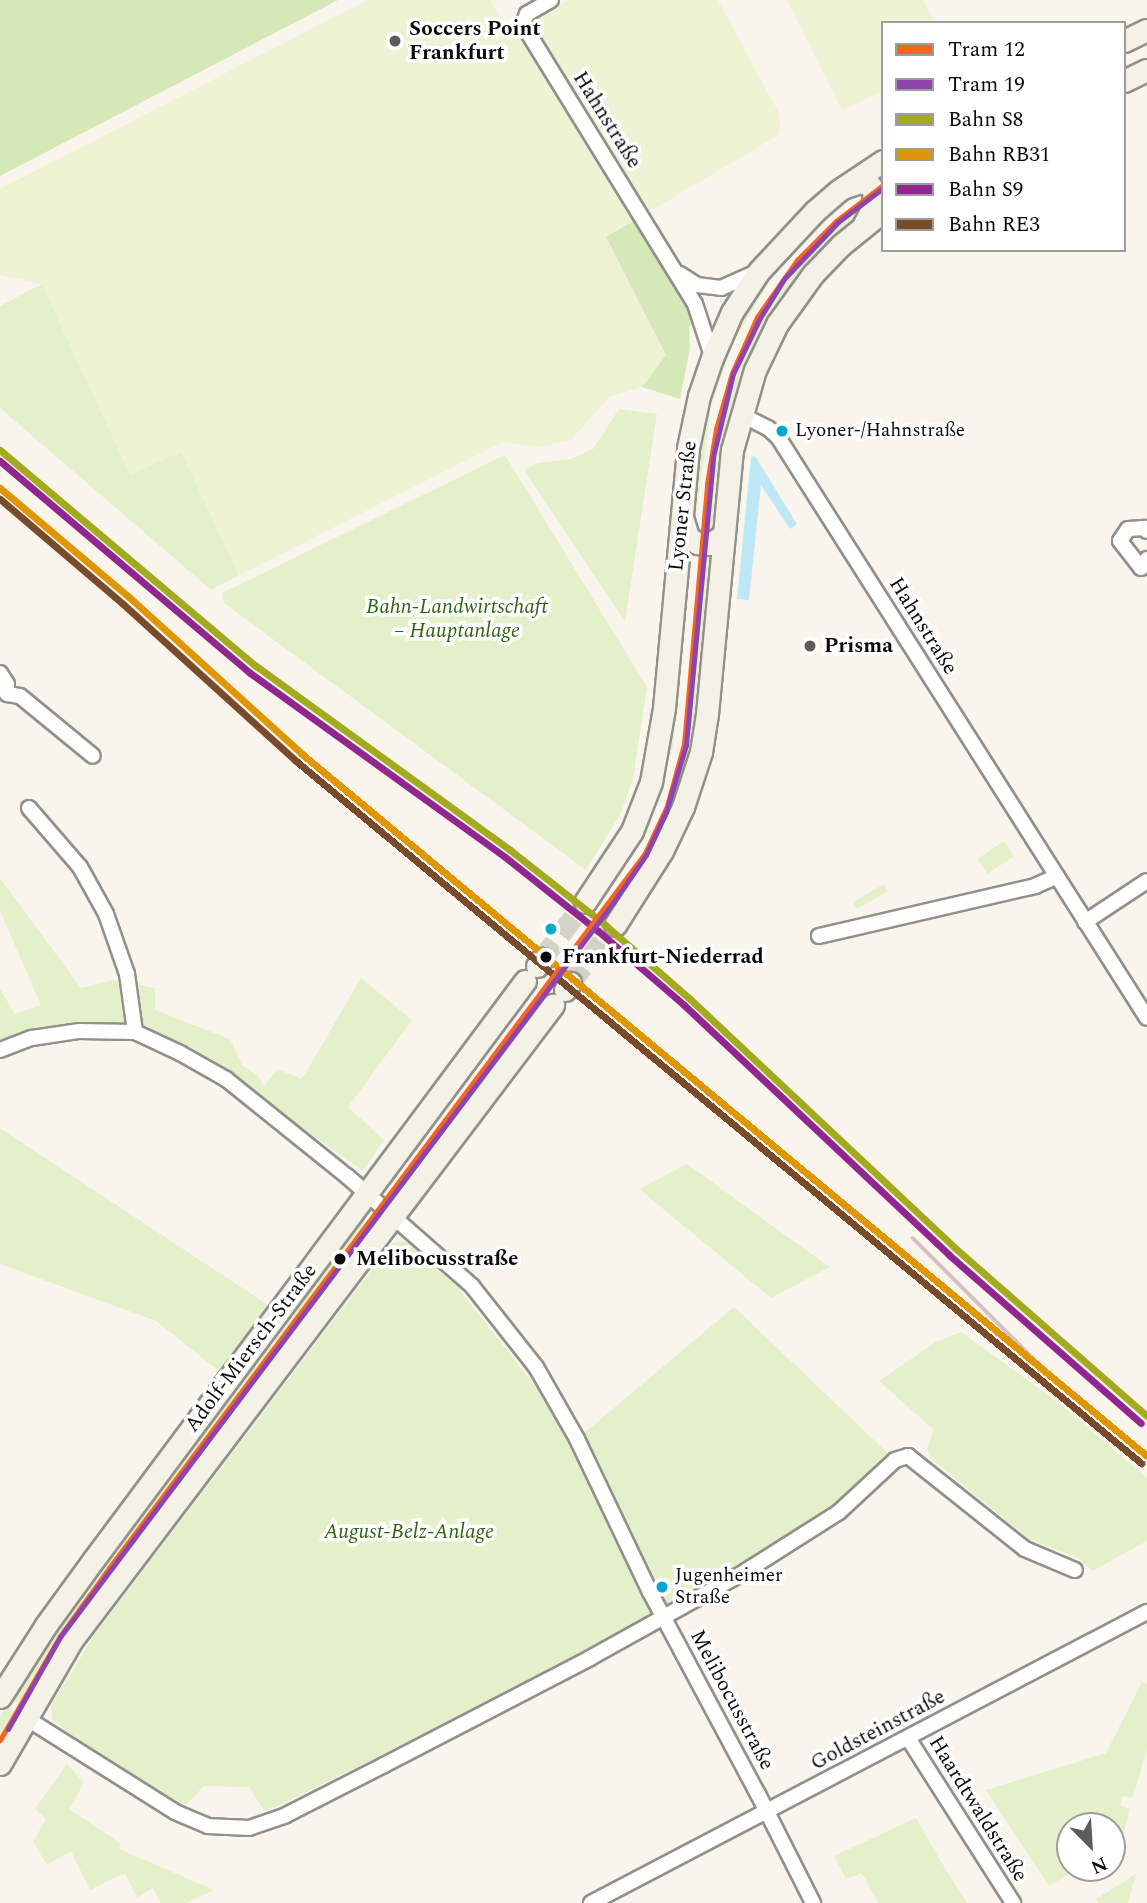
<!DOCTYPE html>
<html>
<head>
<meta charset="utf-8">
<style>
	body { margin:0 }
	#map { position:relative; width:1147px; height:1903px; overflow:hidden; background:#f9f5ec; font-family:Spectral,serif }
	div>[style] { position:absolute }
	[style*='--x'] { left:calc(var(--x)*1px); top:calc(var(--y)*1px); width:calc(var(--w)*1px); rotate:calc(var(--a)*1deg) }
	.green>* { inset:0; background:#e4f0ca; transform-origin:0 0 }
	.forest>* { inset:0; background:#d5e8b7 }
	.pitch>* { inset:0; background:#eef3d4 }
	.water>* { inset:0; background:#bfe8f6 }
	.secondary-tunnel>* { height:21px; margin-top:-10.5px; transform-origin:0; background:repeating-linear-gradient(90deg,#d5d2ca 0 21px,transparent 0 31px) }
	.roads { filter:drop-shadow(2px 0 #92908c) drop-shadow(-2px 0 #92908c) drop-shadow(0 2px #92908c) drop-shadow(0 -2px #92908c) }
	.street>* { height:14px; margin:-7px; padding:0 7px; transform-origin:7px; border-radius:7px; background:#fefefc }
	.secondary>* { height:21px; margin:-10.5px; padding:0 10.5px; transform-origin:10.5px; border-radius:10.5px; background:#f4f1e6 }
	.rail>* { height:3.5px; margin:-1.75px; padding:0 1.75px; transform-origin:1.75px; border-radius:1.75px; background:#d7c2c3 }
	.rail-1>* { height:7px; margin:-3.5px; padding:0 3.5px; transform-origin:3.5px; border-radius:3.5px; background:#a4aa1d }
	.rail-2>* { height:7px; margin:-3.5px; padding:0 3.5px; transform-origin:3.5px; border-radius:3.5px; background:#df9601 }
	.rail-3>* { height:7px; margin:-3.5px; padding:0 3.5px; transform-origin:3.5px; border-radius:3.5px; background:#91268f }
	.rail-4>* { height:7px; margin:-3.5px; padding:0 3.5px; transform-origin:3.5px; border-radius:3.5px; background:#7a4b2a }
	.tram-1>* { height:5px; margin:-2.5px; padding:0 2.5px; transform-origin:2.5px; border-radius:2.5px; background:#f26522 }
	.tram-2>* { height:5px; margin:-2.5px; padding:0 2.5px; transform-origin:2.5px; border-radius:2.5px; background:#8e44ad }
	.dots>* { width:19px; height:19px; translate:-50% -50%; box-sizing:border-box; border:4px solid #fff; border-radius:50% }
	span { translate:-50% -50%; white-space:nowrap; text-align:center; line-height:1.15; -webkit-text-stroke:7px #fff; paint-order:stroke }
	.bus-label { font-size:19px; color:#0a0a0a }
	.left { translate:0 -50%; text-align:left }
	.poi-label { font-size:21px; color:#0a0a0a; font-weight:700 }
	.street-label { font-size:21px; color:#0a0a0a }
	.park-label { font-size:21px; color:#2d6516; font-style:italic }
	.stop-label { font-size:21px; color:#0a0a0a; font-weight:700 }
	.legend { position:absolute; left:881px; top:21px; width:245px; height:231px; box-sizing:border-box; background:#fff; border:2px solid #9d9d9d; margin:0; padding:9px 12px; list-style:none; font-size:21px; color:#0a0a0a }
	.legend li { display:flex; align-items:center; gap:14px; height:35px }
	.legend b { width:35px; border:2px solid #9d9d9d }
	.north { position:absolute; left:1056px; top:1812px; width:70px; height:70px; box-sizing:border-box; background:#fff; border:2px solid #9d9d9d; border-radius:50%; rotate:156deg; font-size:19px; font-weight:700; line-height:28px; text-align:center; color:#0a0a0a }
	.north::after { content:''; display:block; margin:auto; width:24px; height:32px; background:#5e5c59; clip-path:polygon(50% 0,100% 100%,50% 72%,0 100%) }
</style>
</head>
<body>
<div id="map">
	<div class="green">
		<i style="clip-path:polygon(860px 188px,806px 235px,776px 270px,734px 340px,711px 406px,694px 531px,691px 524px,700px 445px,719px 352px,765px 273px,827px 209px)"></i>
		<i style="clip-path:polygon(868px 199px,865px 207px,819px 249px,790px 284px,781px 305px,716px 529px,706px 536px,710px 484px,723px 415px,751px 338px,773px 299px,817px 243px)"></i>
		<i style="clip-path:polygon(42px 284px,130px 474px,181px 451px,239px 575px,211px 590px,0 408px,0 306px)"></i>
		<i style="clip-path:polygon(619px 409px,657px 414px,625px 621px,524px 470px,537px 463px,571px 459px,593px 449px)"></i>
		<i style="clip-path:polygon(505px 455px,647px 687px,633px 778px,621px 813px,586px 870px,224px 603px,222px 593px)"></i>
		<i style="clip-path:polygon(684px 535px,692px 549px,673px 747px,648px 822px,606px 889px,634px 839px)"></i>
		<i style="clip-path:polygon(715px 551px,702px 712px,690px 761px,660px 840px,624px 902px,619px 898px,650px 853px,670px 810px,690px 723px,705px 554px)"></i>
		<i style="left:1004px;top:841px;width:18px;height:32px;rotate:56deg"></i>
		<i style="clip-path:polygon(0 878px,81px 988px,114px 980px,155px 988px,155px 1010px,230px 1039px,243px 1066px,257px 1075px,264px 1086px,277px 1069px,302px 1079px,361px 978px,412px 1020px,348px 1107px,384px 1140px,363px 1171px,228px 1074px,135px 1032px,79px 1026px,0 1047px,0 989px,15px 1014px,41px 1005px,0 911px)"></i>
		<i style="left:884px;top:884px;width:8px;height:36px;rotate:60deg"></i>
		<i style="clip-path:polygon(0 1128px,268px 1305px,219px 1371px,156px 1321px,0 1264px)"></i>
		<i style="clip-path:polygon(687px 1164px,821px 1261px,830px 1267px,771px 1298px,639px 1189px)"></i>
		<i style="clip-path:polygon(361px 1219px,370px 1226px,366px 1231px,280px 1345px,272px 1339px)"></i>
		<i style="clip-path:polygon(405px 1241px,458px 1288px,577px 1439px,734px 1307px,895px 1460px,794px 1543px,663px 1616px,278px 1806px,264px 1811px,249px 1787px,204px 1786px,186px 1805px,166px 1795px,77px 1739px,52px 1719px,51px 1705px,95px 1634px,392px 1243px)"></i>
		<i style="clip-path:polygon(961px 1332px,1055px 1400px,1147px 1478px,1147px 1541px,1092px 1571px,1078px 1558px,1029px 1539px,930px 1458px,927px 1448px,934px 1430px,879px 1381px,936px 1342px)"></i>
		<i style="clip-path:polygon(268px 1343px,277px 1350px,61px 1639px,22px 1706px,9px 1698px,56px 1625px)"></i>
		<i style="clip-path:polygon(1142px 1682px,1147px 1684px,1147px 1748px,1133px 1798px,1123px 1796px,1120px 1805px,1130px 1809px,1122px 1840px,1112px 1846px,1112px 1826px,1070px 1826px,1070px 1868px,1078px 1868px,1049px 1886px,986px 1790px,1106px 1753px)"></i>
		<i style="clip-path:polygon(6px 1706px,20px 1714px,0 1749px,0 1717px)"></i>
		<i style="clip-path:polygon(67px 1764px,84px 1783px,69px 1809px,120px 1843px,119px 1849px,214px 1890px,186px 1903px,161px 1903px,153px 1888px,137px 1898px,125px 1873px,90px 1890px,71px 1851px,47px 1865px,33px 1842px,46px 1819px,35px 1809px)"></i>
		<i style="clip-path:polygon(916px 1818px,937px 1855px,967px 1903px,878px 1903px,862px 1873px,846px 1879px,834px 1856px)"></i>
		<i style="clip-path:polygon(1136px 1874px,1128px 1903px,1098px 1903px,1096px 1899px)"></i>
	</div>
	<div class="forest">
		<i style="clip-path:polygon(0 0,338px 0,0 176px)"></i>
		<i style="clip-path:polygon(625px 209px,684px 298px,695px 322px,689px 327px,690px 348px,680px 399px,642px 387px,665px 355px,606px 237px)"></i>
	</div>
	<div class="pitch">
		<i style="clip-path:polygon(368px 0,490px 0,509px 29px,570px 0,718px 0,779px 113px,780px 130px,777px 136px,606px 237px,666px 355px,642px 387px,609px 397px,571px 440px,540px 447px,503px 442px,239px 575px,181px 452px,130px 475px,42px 284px,0 275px,0 189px)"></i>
		<i style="clip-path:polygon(787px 0,923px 0,935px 23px,883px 23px,883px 91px,842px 110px)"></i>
	</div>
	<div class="water">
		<i style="clip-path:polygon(755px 456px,797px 524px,790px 529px,761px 485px,749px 600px,737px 599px,751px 457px)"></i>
	</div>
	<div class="secondary-tunnel">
		<i style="--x:542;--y:959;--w:71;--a:-53"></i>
		<i style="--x:570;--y:983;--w:73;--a:-52.2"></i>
	</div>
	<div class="roads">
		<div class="street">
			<i style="--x:551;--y:0;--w:28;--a:150"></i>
			<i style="--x:527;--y:14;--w:8;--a:113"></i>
			<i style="--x:524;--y:21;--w:10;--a:73"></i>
			<i style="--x:527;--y:31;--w:321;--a:58.4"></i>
			<i style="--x:695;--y:304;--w:55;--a:71.9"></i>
			<i style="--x:680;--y:274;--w:20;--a:33"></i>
			<i style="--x:697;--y:285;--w:24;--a:7"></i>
			<i style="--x:721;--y:288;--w:37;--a:-24"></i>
			<i style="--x:740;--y:414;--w:31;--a:27"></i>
			<i style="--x:768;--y:428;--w:13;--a:42"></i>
			<i style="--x:778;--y:437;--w:688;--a:57.58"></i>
			<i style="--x:1147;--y:531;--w:4;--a:-124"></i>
			<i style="--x:1145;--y:528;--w:17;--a:177"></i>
			<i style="--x:1128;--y:529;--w:14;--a:124"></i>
			<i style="--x:1120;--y:541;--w:34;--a:52"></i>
			<i style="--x:1141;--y:568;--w:11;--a:-56"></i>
			<i style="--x:0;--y:673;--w:13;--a:58"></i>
			<i style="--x:7;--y:684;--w:10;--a:90"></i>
			<i style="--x:7;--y:694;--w:13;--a:9"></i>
			<i style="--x:20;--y:696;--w:94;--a:39.4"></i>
			<i style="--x:29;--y:808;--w:78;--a:49.2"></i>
			<i style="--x:80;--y:867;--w:54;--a:61"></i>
			<i style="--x:106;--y:914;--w:64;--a:70.7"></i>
			<i style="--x:127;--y:974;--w:59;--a:82.1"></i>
			<i style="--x:1085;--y:922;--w:74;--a:-33.5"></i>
			<i style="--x:819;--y:936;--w:222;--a:-13"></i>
			<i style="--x:1035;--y:886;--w:24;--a:-24"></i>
			<i style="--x:0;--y:1050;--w:34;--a:-21"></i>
			<i style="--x:32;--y:1038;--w:48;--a:-8.5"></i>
			<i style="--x:79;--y:1031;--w:56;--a:1"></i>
			<i style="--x:135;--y:1032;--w:50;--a:25"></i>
			<i style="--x:180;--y:1053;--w:53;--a:29.5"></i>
			<i style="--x:226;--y:1079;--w:156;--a:38.8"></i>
			<i style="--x:348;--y:1177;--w:165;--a:41.3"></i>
			<i style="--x:472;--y:1286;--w:103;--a:51.7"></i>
			<i style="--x:536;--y:1367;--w:83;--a:60.3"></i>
			<i style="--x:577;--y:1439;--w:170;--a:64.5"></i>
			<i style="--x:650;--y:1592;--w:229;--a:61.9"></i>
			<i style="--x:758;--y:1794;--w:122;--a:63.2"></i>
			<i style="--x:26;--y:1718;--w:176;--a:32.2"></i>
			<i style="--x:175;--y:1812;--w:36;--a:23"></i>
			<i style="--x:208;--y:1826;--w:41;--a:2.8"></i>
			<i style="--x:249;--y:1828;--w:39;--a:-19"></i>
			<i style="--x:286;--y:1815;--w:110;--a:-27"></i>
			<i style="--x:384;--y:1765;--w:232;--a:-27.4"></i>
			<i style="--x:590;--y:1658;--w:179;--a:-29.1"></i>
			<i style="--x:746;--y:1571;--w:110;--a:-32.4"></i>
			<i style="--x:839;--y:1512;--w:76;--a:-42.9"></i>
			<i style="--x:895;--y:1460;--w:14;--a:-17"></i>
			<i style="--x:908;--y:1456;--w:149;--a:38.5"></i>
			<i style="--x:1025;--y:1549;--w:54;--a:22.8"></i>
			<i style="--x:908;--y:1738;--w:196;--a:57.5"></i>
			<i style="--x:591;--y:1903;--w:628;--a:-27.63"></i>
		</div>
		<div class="secondary">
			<i style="--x:1124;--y:41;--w:25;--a:-26"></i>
			<i style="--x:1124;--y:81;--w:25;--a:-26"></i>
			<i style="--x:845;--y:187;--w:16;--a:-18"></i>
			<i style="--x:860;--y:182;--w:10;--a:17"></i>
			<i style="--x:870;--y:185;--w:7;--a:56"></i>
			<i style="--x:874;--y:191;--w:18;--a:96"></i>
			<i style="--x:872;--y:209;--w:17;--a:118"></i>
			<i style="--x:682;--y:517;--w:21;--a:73"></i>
			<i style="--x:688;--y:537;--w:11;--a:34"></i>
			<i style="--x:697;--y:543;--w:13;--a:4"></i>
			<i style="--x:710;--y:544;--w:14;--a:-34"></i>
			<i style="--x:585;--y:902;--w:85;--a:-56.5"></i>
			<i style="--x:632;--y:831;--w:53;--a:-68.8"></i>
			<i style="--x:651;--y:782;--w:75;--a:-80"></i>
			<i style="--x:664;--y:708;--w:261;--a:-84.7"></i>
			<i style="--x:688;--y:448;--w:53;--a:-78.1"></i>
			<i style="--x:699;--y:396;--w:40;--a:-71.1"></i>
			<i style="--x:712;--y:358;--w:50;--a:-66.5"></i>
			<i style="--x:732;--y:312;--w:49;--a:-56.6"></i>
			<i style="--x:759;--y:271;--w:82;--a:-47"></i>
			<i style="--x:815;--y:211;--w:30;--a:-41"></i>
			<i style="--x:838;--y:191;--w:54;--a:-33.7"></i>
			<i style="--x:615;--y:925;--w:88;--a:-57.6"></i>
			<i style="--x:662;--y:851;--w:49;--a:-64.5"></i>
			<i style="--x:683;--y:807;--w:58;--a:-71.9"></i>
			<i style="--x:701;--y:752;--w:38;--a:-81"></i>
			<i style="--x:707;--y:714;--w:265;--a:-84.6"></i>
			<i style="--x:732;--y:450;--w:83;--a:-74"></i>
			<i style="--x:755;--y:370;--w:51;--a:-64.4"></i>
			<i style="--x:777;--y:324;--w:62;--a:-54.2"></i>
			<i style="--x:813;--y:274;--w:40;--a:-46"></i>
			<i style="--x:841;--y:245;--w:54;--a:-39"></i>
			<i style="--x:537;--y:966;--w:9;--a:-54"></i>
			<i style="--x:565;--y:990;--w:9;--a:-54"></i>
			<i style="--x:0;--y:1697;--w:85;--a:-57.4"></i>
			<i style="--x:46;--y:1625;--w:82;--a:-54"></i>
			<i style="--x:94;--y:1559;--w:721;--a:-53.29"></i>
			<i style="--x:0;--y:1764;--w:143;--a:-59.9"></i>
			<i style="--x:72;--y:1640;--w:797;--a:-52.86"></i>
		</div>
	</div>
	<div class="rail">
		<i style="--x:913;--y:1238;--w:174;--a:45"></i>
		<i style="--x:1036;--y:1361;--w:53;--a:41.2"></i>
	</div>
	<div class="rail-1">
		<i style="--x:0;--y:450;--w:335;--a:40.2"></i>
		<i style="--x:256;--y:666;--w:314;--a:35.9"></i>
		<i style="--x:510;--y:850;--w:120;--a:38.2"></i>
		<i style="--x:604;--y:924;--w:114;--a:41.1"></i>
		<i style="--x:690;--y:999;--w:364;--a:43.2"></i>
		<i style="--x:955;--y:1248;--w:255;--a:41.2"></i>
	</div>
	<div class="rail-2">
		<i style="--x:0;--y:488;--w:169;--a:40.2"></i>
		<i style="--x:129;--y:597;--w:234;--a:42.2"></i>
		<i style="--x:302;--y:754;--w:1099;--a:39.72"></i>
	</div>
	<div class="rail-3">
		<i style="--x:0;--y:461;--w:328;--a:40.3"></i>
		<i style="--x:250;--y:673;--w:314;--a:35.8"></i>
		<i style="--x:505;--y:857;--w:119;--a:38.5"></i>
		<i style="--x:598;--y:931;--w:113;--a:40.7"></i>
		<i style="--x:684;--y:1005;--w:364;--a:43.3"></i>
		<i style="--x:949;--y:1255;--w:255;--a:41.2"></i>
	</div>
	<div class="rail-4">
		<i style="--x:0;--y:499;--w:162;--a:40.5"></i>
		<i style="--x:123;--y:604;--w:234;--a:42.2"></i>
		<i style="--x:296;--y:761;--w:1099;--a:39.72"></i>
	</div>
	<div class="tram-1">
		<i style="--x:0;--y:1740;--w:120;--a:-60"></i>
		<i style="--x:60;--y:1636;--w:84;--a:-54.2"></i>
		<i style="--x:109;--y:1568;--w:894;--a:-53.14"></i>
		<i style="--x:645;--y:853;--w:52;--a:-64.9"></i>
		<i style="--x:667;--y:806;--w:64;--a:-74.7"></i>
		<i style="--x:684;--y:744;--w:261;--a:-84.9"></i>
		<i style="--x:707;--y:484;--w:56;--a:-80.7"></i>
		<i style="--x:716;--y:429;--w:58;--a:-74.1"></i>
		<i style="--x:732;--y:373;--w:61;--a:-65.9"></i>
		<i style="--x:757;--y:317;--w:70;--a:-54.9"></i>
		<i style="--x:797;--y:260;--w:55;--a:-45"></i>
		<i style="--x:836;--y:221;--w:59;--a:-37.5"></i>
	</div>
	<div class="tram-2">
		<i style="--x:8;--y:1729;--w:106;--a:-60.5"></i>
		<i style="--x:60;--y:1637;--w:919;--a:-53.01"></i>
		<i style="--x:613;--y:903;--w:58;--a:-55.5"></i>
		<i style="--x:646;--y:855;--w:47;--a:-65.1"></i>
		<i style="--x:666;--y:812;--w:70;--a:-73.4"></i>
		<i style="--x:686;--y:745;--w:289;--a:-84.6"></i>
		<i style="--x:713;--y:457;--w:85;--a:-76.5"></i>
		<i style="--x:733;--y:374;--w:62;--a:-64.3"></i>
		<i style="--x:760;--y:318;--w:46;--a:-58.4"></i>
		<i style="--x:784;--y:279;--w:79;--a:-46.5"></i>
		<i style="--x:838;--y:222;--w:56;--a:-37.1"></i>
	</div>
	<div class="dots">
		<i style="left:395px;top:41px;background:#5e5c59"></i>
		<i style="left:782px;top:431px;background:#00a9ce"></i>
		<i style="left:810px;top:646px;background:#5e5c59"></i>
		<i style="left:551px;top:929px;background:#00a9ce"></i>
		<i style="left:546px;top:957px;background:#0a0a0a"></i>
		<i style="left:340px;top:1259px;background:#0a0a0a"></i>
		<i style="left:662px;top:1587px;background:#00a9ce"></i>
	</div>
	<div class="bus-label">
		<span class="left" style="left:795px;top:431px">Lyoner-/Hahnstraße</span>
		<span class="left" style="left:675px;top:1587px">Jugenheimer<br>Straße</span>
	</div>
	<div class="poi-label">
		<span class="left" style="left:409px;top:41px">Soccers Point<br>Frankfurt</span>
		<span class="left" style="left:824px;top:646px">Prisma</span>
	</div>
	<div class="street-label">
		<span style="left:607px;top:120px;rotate:58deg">Hahnstraße</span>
		<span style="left:683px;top:506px;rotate:-84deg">Lyoner Straße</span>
		<span style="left:923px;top:626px;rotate:58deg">Hahnstraße</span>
		<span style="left:251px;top:1348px;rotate:-53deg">Adolf-Miersch-Straße</span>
		<span style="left:732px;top:1700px;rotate:62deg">Melibocusstraße</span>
		<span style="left:878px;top:1730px;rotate:-28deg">Goldsteinstraße</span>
		<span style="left:978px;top:1809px;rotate:58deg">Haardtwaldstraße</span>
	</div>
	<div class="park-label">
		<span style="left:457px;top:619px">Bahn-Landwirtschaft<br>– Hauptanlage</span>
		<span style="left:409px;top:1532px">August-Belz-Anlage</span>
	</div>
	<div class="stop-label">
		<span class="left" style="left:562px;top:957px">Frankfurt-Niederrad</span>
		<span class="left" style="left:356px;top:1259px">Melibocusstraße</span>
	</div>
	<ul class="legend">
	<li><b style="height:9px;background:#f26522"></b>Tram 12</li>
	<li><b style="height:9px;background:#8e44ad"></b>Tram 19</li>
	<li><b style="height:9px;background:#a4aa1d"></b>Bahn S8</li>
	<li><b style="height:9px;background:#df9601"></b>Bahn RB31</li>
	<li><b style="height:9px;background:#91268f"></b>Bahn S9</li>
	<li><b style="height:9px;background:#7a4b2a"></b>Bahn RE3</li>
	</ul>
	<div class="north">N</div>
</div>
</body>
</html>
